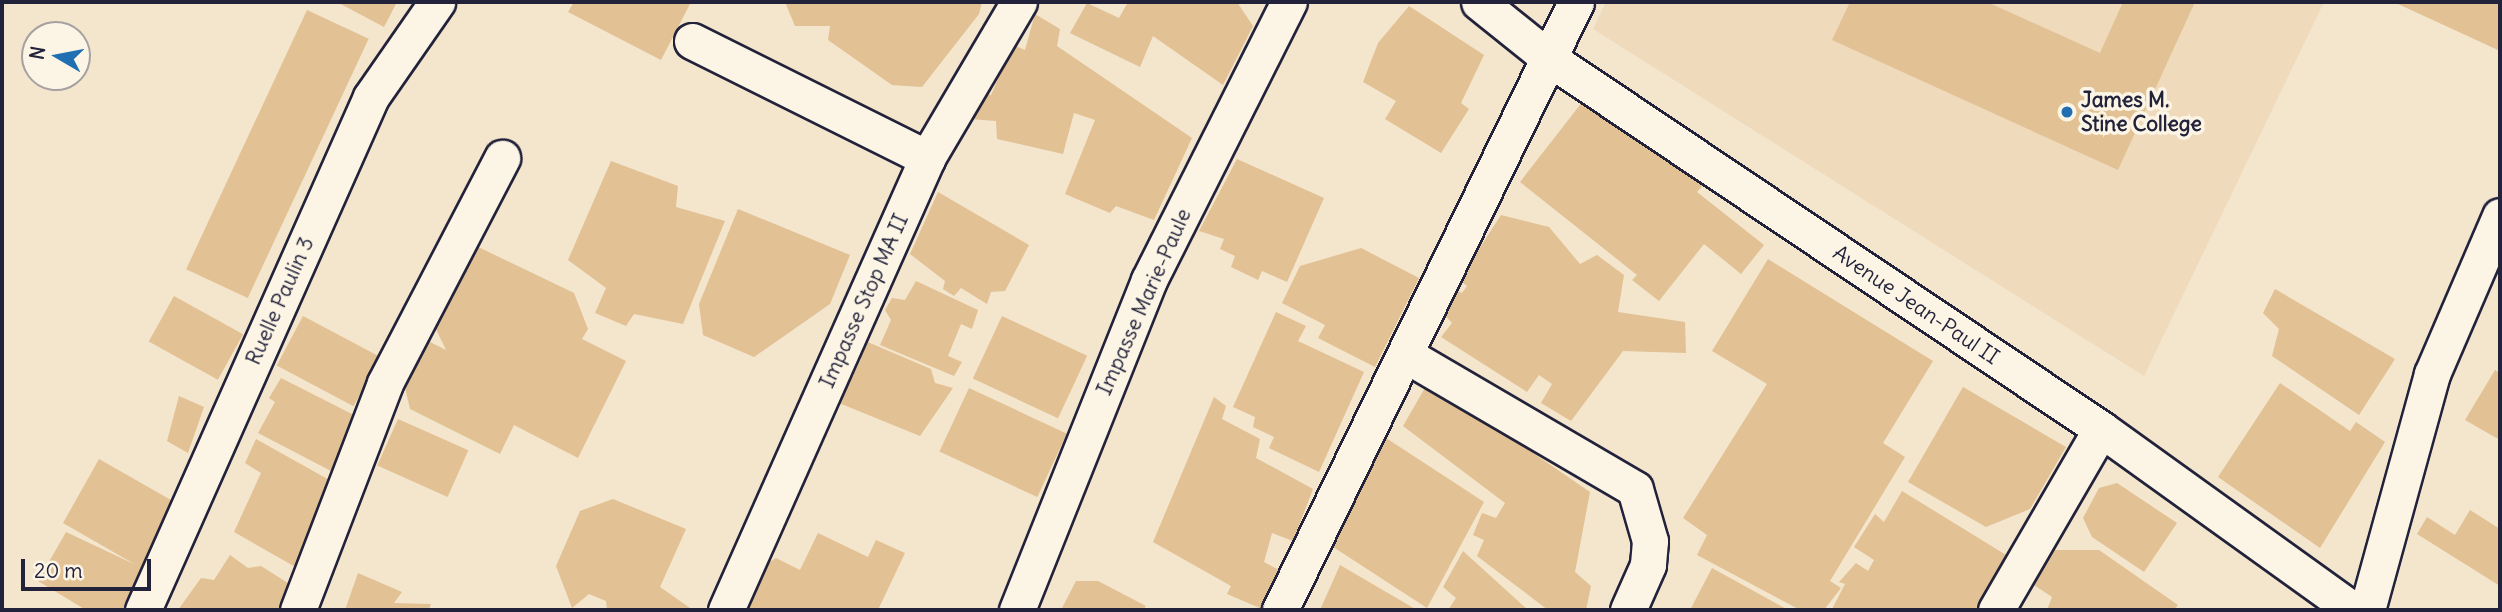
<!DOCTYPE html>
<html>
<head>
<meta charset="utf-8">
<style>
	body { margin:0 }
	#map { position:relative; width:2502px; height:612px; overflow:hidden; background:#f4e5cd; font-family:Delius,sans-serif }
	div>[style] { position:absolute }
	[style*='--x'] { left:calc(var(--x)*1px); top:calc(var(--y)*1px); width:calc(var(--w)*1px); rotate:calc(var(--a)*1deg) }
	.built>* { inset:0; background:#efdabc }
	.building>* { inset:0; background:#e2c194; transform-origin:0 0 }
	.roads { filter:drop-shadow(2px 0 #22223b) drop-shadow(-2px 0 #22223b) drop-shadow(0 2px #22223b) drop-shadow(0 -2px #22223b) }
	.street>* { height:35px; margin:-17.5px; padding:0 17.5px; transform-origin:17.5px; border-radius:17.5px; background:#fcf5e5 }
	.dots>* { width:19px; height:19px; translate:-50% -50%; box-sizing:border-box; border:4px solid #fcf5e5; border-radius:50% }
	span { translate:-50% -50%; white-space:nowrap; text-align:center; line-height:1.15; -webkit-text-stroke:7px #fcf5e5; paint-order:stroke }
	.poi-label { font-size:21px; color:#22223b; font-weight:700 }
	.left { translate:0 -50%; text-align:left }
	.street-label { font-size:21px; color:#22223b }
	.frame { position:absolute; inset:0; border:4px solid #22223b; pointer-events:none }
	.north { position:absolute; left:21px; top:21px; width:70px; height:70px; box-sizing:border-box; background:#fcf5e5; border:2px solid #a5a1a1; border-radius:50%; rotate:280deg; font-size:19px; font-weight:700; line-height:28px; text-align:center; color:#22223b }
	.north::after { content:''; display:block; margin:auto; width:24px; height:32px; background:#1f6fb2; clip-path:polygon(50% 0,100% 100%,50% 72%,0 100%) }
	.scale { position:absolute; left:21px; top:559px; width:130px; height:32px; box-sizing:border-box; border:4px solid #22223b; border-top:0; padding-left:9px; font-size:21px; line-height:24px; white-space:nowrap; color:#22223b; -webkit-text-stroke:5px #fcf5e5; paint-order:stroke }
</style>
</head>
<body>
<div id="map">
	<div class="built">
		<i style="clip-path:polygon(1606px 2px,2324px 2px,2144px 376px,1593px 29px)"></i>
	</div>
	<div class="building">
		<i style="clip-path:polygon(337px 2px,397px 2px,384px 27px)"></i>
		<i style="clip-path:polygon(574px 2px,691px 2px,661px 60px,568px 12px)"></i>
		<i style="clip-path:polygon(785px 2px,982px 2px,979px 14px,922px 87px,892px 85px,828px 40px,830px 26px,795px 26px)"></i>
		<i style="clip-path:polygon(1128px 2px,1237px 2px,1253px 26px,1223px 85px,1153px 36px,1140px 67px,1070px 33px,1087px 3px,1119px 18px)"></i>
		<i style="clip-path:polygon(1850px 2px,1987px 2px,2100px 53px,2123px 2px,2195px 2px,2118px 170px,1832px 40px)"></i>
		<i style="clip-path:polygon(2399px 2px,2500px 2px,2500px 51px,2398px 4px)"></i>
		<i style="clip-path:polygon(1409px 6px,1484px 55px,1461px 103px,1469px 109px,1441px 153px,1385px 119px,1396px 101px,1363px 82px,1378px 43px)"></i>
		<i style="left:307px;top:10px;width:68px;height:286px;rotate:25deg"></i>
		<i style="clip-path:polygon(1035px 14px,1060px 29px,1057px 46px,1192px 138px,1154px 220px,1116px 206px,1110px 213px,1065px 194px,1095px 120px,1074px 113px,1063px 154px,997px 139px,996px 121px,970px 119px,977px 92px,991px 95px,1013px 45px,1025px 50px)"></i>
		<i style="clip-path:polygon(1590px 92px,1705px 183px,1697px 192px,1764px 245px,1741px 274px,1704px 244px,1659px 301px,1632px 280px,1637px 275px,1520px 182px)"></i>
		<i style="clip-path:polygon(1237px 159px,1324px 198px,1287px 282px,1262px 271px,1258px 280px,1231px 267px,1235px 256px,1220px 249px,1224px 239px,1199px 231px)"></i>
		<i style="clip-path:polygon(611px 161px,678px 186px,676px 207px,725px 221px,683px 324px,634px 314px,626px 326px,595px 313px,606px 288px,568px 260px)"></i>
		<i style="clip-path:polygon(938px 192px,1029px 245px,1005px 291px,991px 292px,987px 304px,961px 288px,954px 296px,943px 289px,945px 281px,910px 254px)"></i>
		<i style="clip-path:polygon(738px 209px,850px 255px,830px 304px,754px 357px,703px 335px,699px 304px)"></i>
		<i style="clip-path:polygon(1501px 215px,1549px 227px,1580px 264px,1597px 255px,1624px 275px,1618px 312px,1685px 322px,1686px 353px,1623px 351px,1571px 421px,1541px 403px,1552px 384px,1539px 375px,1527px 392px,1441px 337px,1452px 323px,1439px 309px,1448px 287px,1462px 293px,1467px 286px,1459px 280px)"></i>
		<i style="clip-path:polygon(472px 244px,574px 293px,588px 329px,582px 339px,626px 361px,578px 458px,514px 425px,500px 454px,410px 409px,403px 379px,422px 338px,446px 350px,434px 325px)"></i>
		<i style="clip-path:polygon(1361px 248px,1419px 278px,1375px 367px,1318px 338px,1325px 325px,1282px 303px,1300px 266px)"></i>
		<i style="clip-path:polygon(1768px 259px,1933px 361px,1883px 443px,1905px 457px,1830px 581px,1841px 588px,1824px 610px,1800px 610px,1697px 555px,1707px 535px,1683px 518px,1767px 384px,1712px 351px)"></i>
		<i style="clip-path:polygon(916px 281px,978px 310px,972px 329px,961px 324px,948px 356px,962px 362px,954px 376px,880px 345px,891px 320px,885px 310px,892px 298px,905px 300px)"></i>
		<i style="clip-path:polygon(2275px 289px,2395px 359px,2359px 415px,2272px 356px,2279px 329px,2263px 313px)"></i>
		<i style="left:174px;top:296px;width:79px;height:52px;rotate:29deg"></i>
		<i style="clip-path:polygon(1276px 312px,1306px 326px,1298px 341px,1364px 372px,1319px 472px,1269px 448px,1274px 437px,1253px 427px,1255px 417px,1233px 407px)"></i>
		<i style="left:303px;top:316px;width:87px;height:56px;rotate:28deg"></i>
		<i style="left:1002px;top:316px;width:94px;height:69px;rotate:25deg"></i>
		<i style="clip-path:polygon(863px 340px,931px 369px,935px 383px,953px 388px,920px 436px,834px 401px,841px 378px,853px 376px,861px 359px,855px 355px)"></i>
		<i style="clip-path:polygon(2495px 370px,2500px 373px,2500px 440px,2465px 420px)"></i>
		<i style="clip-path:polygon(281px 378px,352px 414px,358px 429px,331px 471px,258px 433px,275px 402px,269px 398px)"></i>
		<i style="clip-path:polygon(2280px 383px,2350px 431px,2356px 422px,2385px 442px,2320px 548px,2218px 477px)"></i>
		<i style="clip-path:polygon(1426px 386px,1536px 448px,1533px 453px,1590px 492px,1575px 572px,1591px 586px,1586px 610px,1548px 610px,1477px 556px,1484px 540px,1473px 535px,1482px 513px,1496px 518px,1505px 503px,1403px 426px)"></i>
		<i style="clip-path:polygon(1963px 387px,2066px 447px,2030px 509px,1986px 527px,1908px 482px)"></i>
		<i style="left:969px;top:388px;width:108px;height:70px;rotate:25deg"></i>
		<i style="clip-path:polygon(179px 396px,204px 407px,188px 453px,167px 441px)"></i>
		<i style="clip-path:polygon(1214px 397px,1226px 406px,1222px 419px,1260px 439px,1256px 458px,1313px 489px,1293px 541px,1272px 533px,1264px 562px,1279px 570px,1262px 609px,1227px 594px,1231px 586px,1153px 542px)"></i>
		<i style="left:398px;top:419px;width:77px;height:51px;rotate:24deg"></i>
		<i style="clip-path:polygon(1383px 436px,1484px 502px,1427px 608px,1327px 543px)"></i>
		<i style="clip-path:polygon(256px 439px,340px 486px,299px 569px,234px 532px,261px 473px,245px 463px)"></i>
		<i style="clip-path:polygon(99px 459px,178px 504px,124px 610px,86px 610px,38px 581px,66px 532px,136px 565px,63px 523px)"></i>
		<i style="clip-path:polygon(2117px 483px,2177px 523px,2144px 572px,2092px 537px,2083px 518px,2099px 488px)"></i>
		<i style="clip-path:polygon(1902px 491px,2011px 558px,1981px 610px,1832px 609px,1845px 584px,1839px 582px,1856px 563px,1868px 571px,1874px 560px,1854px 547px,1875px 514px,1884px 522px)"></i>
		<i style="clip-path:polygon(613px 499px,686px 529px,660px 587px,693px 610px,607px 610px,606px 601px,589px 594px,572px 608px,556px 566px,580px 511px)"></i>
		<i style="clip-path:polygon(2470px 510px,2500px 529px,2500px 586px,2417px 534px,2427px 517px,2455px 535px)"></i>
		<i style="clip-path:polygon(818px 533px,868px 557px,876px 540px,905px 553px,878px 610px,749px 610px,754px 572px,776px 558px,800px 570px)"></i>
		<i style="clip-path:polygon(2045px 550px,2099px 550px,2178px 605px,2174px 610px,2047px 610px,2052px 597px,2025px 579px)"></i>
		<i style="clip-path:polygon(1463px 551px,1528px 610px,1448px 610px,1456px 598px,1443px 587px)"></i>
		<i style="clip-path:polygon(230px 555px,248px 568px,261px 566px,291px 585px,291px 610px,178px 610px,201px 578px,214px 580px)"></i>
		<i style="clip-path:polygon(1340px 565px,1417px 610px,1320px 610px)"></i>
		<i style="clip-path:polygon(1712px 568px,1788px 610px,1690px 610px)"></i>
		<i style="clip-path:polygon(358px 573px,402px 592px,394px 603px,431px 604px,429px 610px,345px 610px)"></i>
		<i style="clip-path:polygon(1076px 581px,1098px 581px,1146px 606px,1143px 610px,1061px 610px)"></i>
	</div>
	<div class="roads">
		<div class="street">
			<i style="--x:1479;--y:2;--w:91;--a:38.8"></i>
			<i style="--x:1550;--y:59;--w:664;--a:33.88"></i>
			<i style="--x:2101;--y:429;--w:310;--a:35.7"></i>
			<i style="--x:692;--y:41;--w:263;--a:26.5"></i>
			<i style="--x:1406;--y:355;--w:265;--a:30.3"></i>
			<i style="--x:1635;--y:489;--w:54;--a:73.9"></i>
			<i style="--x:1650;--y:541;--w:24;--a:95"></i>
			<i style="--x:1648;--y:565;--w:49;--a:114"></i>
			<i style="--x:143;--y:610;--w:561;--a:-66.04"></i>
			<i style="--x:371;--y:97;--w:116;--a:-55.2"></i>
			<i style="--x:298;--y:610;--w:243;--a:-69"></i>
			<i style="--x:385;--y:383;--w:254;--a:-62.5"></i>
			<i style="--x:726;--y:610;--w:495;--a:-66"></i>
			<i style="--x:927;--y:158;--w:181;--a:-59.5"></i>
			<i style="--x:1017;--y:610;--w:355;--a:-68.2"></i>
			<i style="--x:1149;--y:280;--w:311;--a:-63.3"></i>
			<i style="--x:1280;--y:610;--w:676;--a:-64.04"></i>
			<i style="--x:1996;--y:610;--w:209;--a:-59.9"></i>
			<i style="--x:2367;--y:610;--w:245;--a:-74.6"></i>
			<i style="--x:2432;--y:374;--w:172;--a:-66.7"></i>
		</div>
	</div>
	<div class="dots">
		<i style="left:2067px;top:112px;background:#1f6fb2"></i>
	</div>
	<div class="poi-label">
		<span class="left" style="left:2081px;top:112px">James M.<br>Stine College</span>
	</div>
	<div class="street-label">
		<span style="left:280px;top:301px;rotate:-66deg">Ruelle Paulin 3</span>
		<span style="left:864px;top:301px;rotate:-66deg">Impasse Stop MA II</span>
		<span style="left:1144px;top:302px;rotate:-66deg">Impasse Marie-Paule</span>
		<span style="left:1916px;top:305px;rotate:34deg">Avenue Jean-Paul II</span>
	</div>
	<div class="frame"></div>
	<div class="north">N</div>
	<div class="scale">20 m</div>
</div>
</body>
</html>
